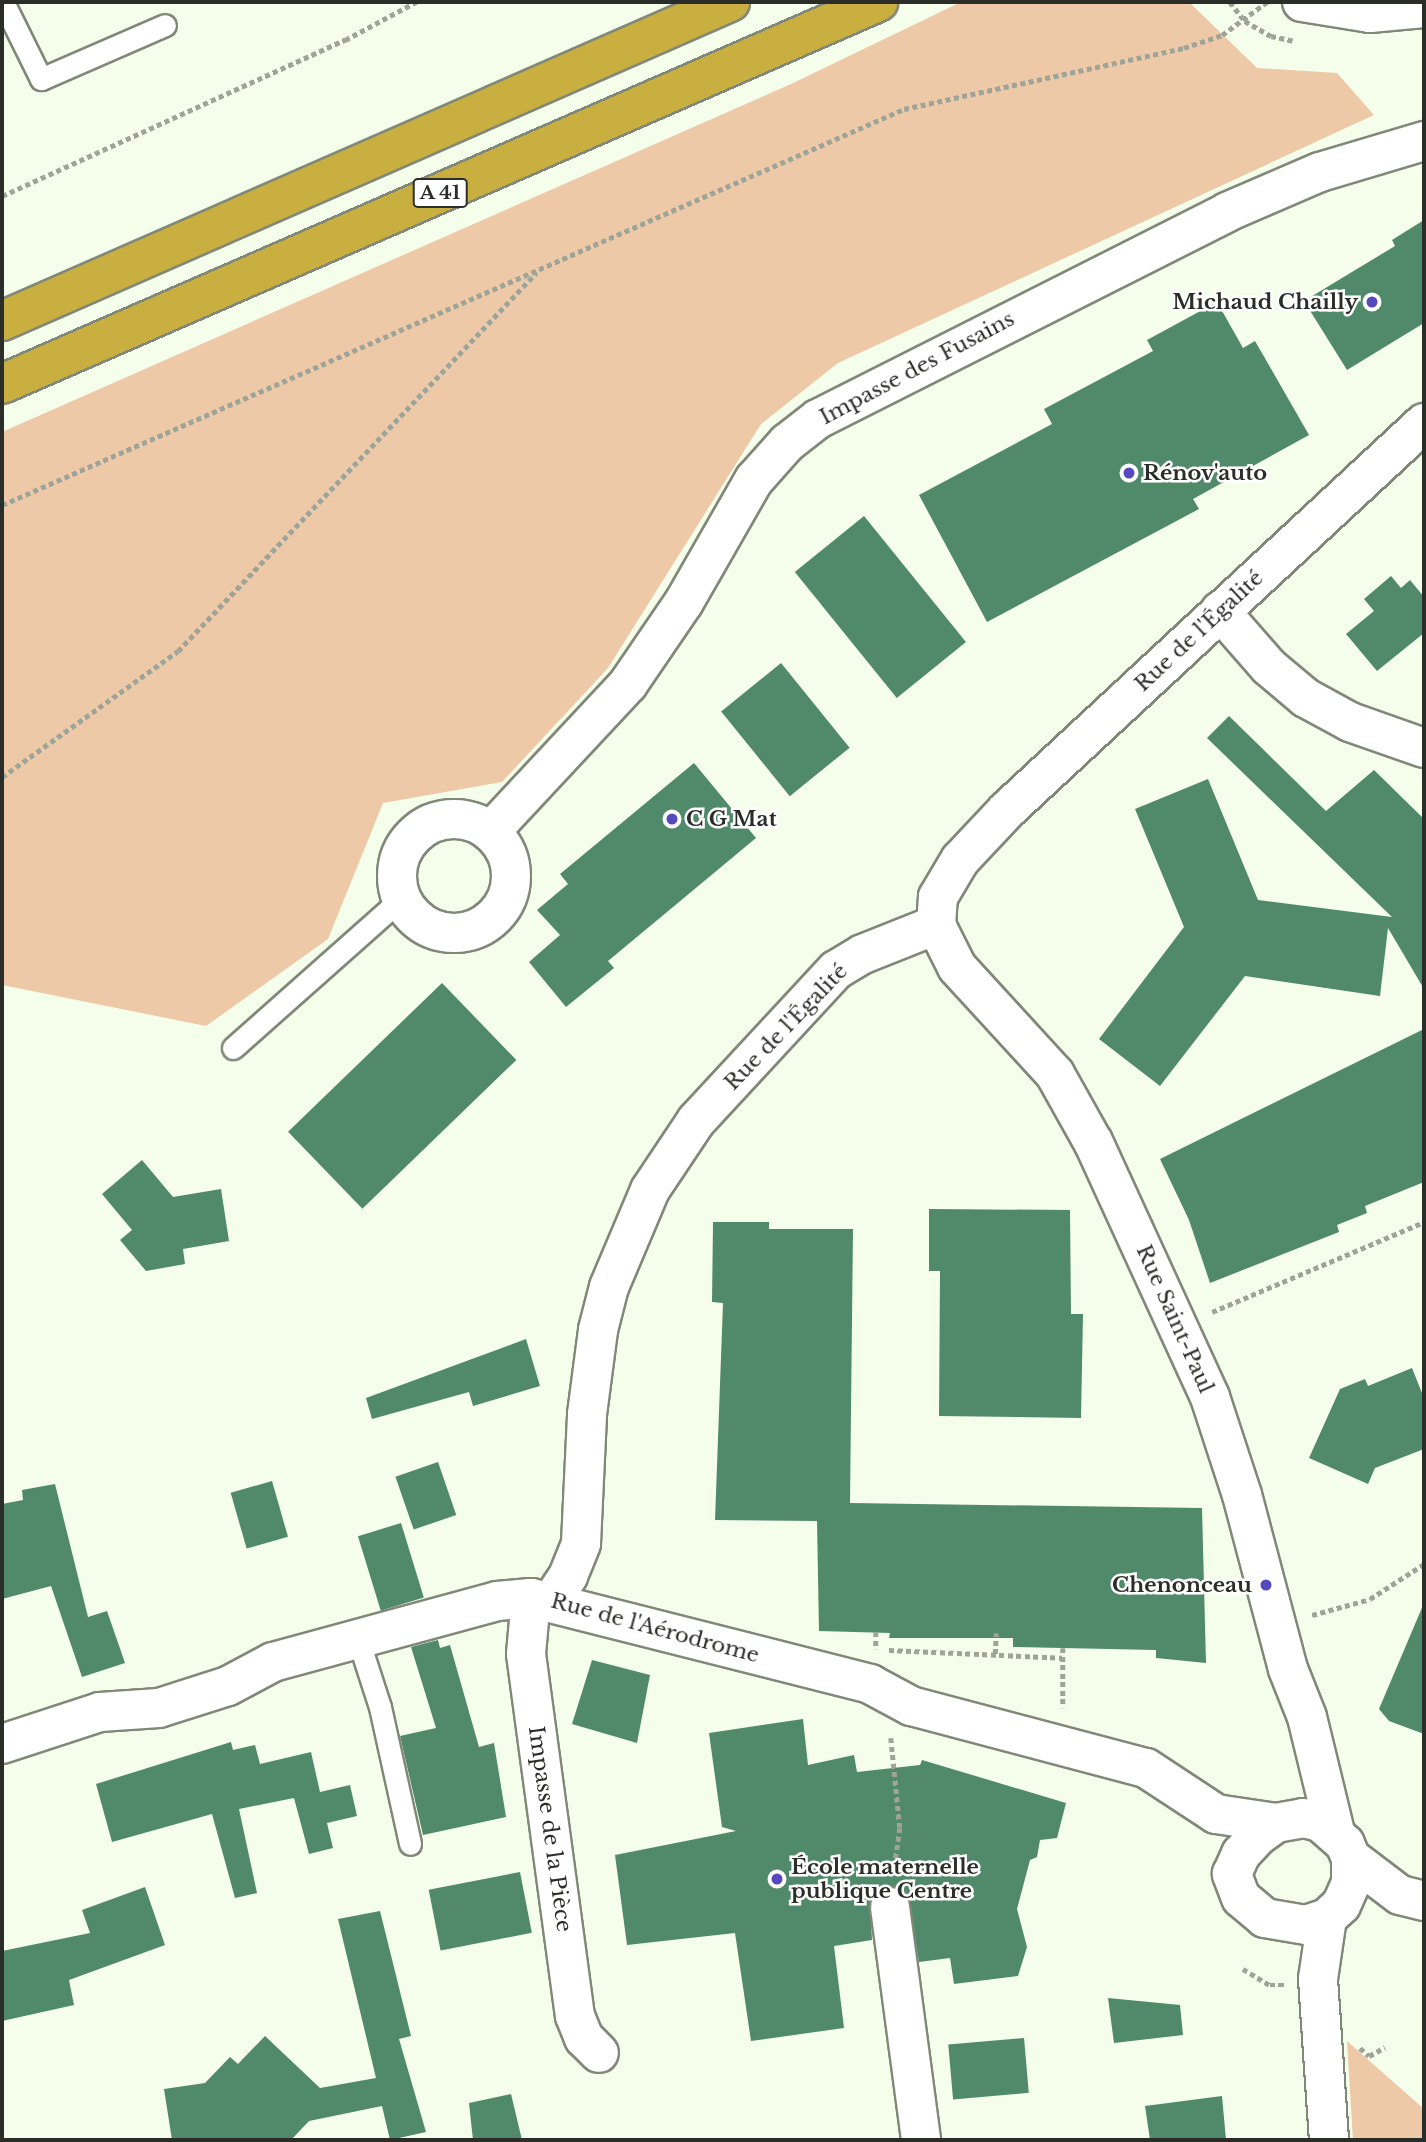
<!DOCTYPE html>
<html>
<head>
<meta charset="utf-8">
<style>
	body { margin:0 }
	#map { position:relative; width:1426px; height:2142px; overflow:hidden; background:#f5fdeb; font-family:"Libre Baskerville",serif }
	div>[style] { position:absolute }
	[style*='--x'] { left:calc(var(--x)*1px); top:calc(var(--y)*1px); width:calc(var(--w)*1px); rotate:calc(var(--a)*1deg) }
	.green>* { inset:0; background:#eec9a7 }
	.building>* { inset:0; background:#508a6a; transform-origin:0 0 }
	.path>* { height:4.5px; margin-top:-2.25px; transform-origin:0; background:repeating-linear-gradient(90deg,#9fa498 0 5px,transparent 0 8.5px) }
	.roads { filter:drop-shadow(2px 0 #818878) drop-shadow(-2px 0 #818878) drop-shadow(0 2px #818878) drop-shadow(0 -2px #818878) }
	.service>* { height:21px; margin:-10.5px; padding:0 10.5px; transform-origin:10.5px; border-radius:10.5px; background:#fff }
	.minor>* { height:38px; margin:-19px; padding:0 19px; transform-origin:19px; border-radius:19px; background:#fff }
	.minor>.ring { margin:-19px; padding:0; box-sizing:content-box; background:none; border:38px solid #fff; border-radius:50% }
	.tertiary>* { height:38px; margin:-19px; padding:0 19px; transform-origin:19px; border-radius:19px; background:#fff }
	.motorway>* { height:38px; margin:-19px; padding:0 19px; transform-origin:19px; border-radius:19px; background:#c9af3f }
	.dots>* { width:19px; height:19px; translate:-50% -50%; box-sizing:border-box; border:4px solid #fff; border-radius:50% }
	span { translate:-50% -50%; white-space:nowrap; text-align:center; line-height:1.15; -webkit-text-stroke:5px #fff; paint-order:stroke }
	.shield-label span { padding:2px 5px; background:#fff; border:2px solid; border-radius:5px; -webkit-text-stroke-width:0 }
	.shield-label { font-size:19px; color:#2b2e28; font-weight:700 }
	.poi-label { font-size:21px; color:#2b2e28; font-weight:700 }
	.right { translate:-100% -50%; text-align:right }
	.left { translate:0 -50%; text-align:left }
	.street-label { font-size:21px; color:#2b2e28 }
	.frame { position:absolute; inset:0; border:4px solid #2b2e28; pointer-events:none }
</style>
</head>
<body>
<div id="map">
	<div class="green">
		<i style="clip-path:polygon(961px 2px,1189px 2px,1257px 68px,1337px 73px,1374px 115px,838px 363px,761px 424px,608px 668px,502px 782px,383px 803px,328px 939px,206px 1026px,2px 985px,2px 432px,791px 84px)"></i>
		<i style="clip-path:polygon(1347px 2041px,1424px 2109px,1424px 2140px,1353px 2140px)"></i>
	</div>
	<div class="building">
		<i style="clip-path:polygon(1424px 220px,1424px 323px,1347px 370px,1304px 301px,1395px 246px,1392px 240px)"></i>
		<i style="clip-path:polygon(1217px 302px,1243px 348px,1255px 341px,1309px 435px,1193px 499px,1199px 509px,987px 622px,919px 495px,1052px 424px,1044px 409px,1153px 351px,1147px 340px)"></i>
		<i style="left:864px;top:516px;width:162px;height:89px;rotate:51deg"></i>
		<i style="clip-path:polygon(1391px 576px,1401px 588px,1410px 580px,1424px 597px,1424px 633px,1377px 671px,1346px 634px,1374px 611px,1364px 599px)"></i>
		<i style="left:781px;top:663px;width:109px;height:77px;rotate:51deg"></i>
		<i style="clip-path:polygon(1229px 716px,1326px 811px,1374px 770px,1424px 819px,1424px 989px,1388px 928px,1380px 996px,1245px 976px,1160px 1086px,1099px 1039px,1184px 927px,1135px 809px,1208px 779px,1258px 900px,1392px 917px,1207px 738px)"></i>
		<i style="clip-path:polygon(694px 763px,756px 838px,608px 961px,614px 968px,566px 1007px,529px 962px,560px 935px,537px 910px,568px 884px,560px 874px)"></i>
		<i style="left:442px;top:983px;width:107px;height:214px;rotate:46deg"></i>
		<i style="clip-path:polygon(1424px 1029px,1424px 1182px,1365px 1206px,1367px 1213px,1337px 1225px,1339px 1232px,1210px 1283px,1189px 1220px,1160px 1159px)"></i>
		<i style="clip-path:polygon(142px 1160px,173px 1197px,221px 1189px,229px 1241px,183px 1249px,185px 1264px,146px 1271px,120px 1240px,132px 1230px,102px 1194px)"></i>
		<i style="clip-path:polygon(929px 1209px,1070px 1210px,1071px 1314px,1083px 1314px,1081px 1418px,939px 1416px,940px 1271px,929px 1271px)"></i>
		<i style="clip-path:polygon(713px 1222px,769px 1222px,769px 1229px,853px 1229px,850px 1503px,1202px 1508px,1206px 1663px,1156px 1658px,1156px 1650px,1013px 1647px,1013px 1638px,889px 1638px,890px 1633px,819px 1631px,817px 1521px,715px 1520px,723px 1303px,712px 1302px)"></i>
		<i style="clip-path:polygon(526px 1339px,540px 1386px,473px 1406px,469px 1392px,372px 1419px,366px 1398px)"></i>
		<i style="clip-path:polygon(1412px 1368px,1424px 1398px,1424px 1449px,1375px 1468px,1368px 1484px,1309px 1458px,1340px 1389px,1365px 1379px,1368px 1386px)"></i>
		<i style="left:438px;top:1462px;width:56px;height:45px;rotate:71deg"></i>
		<i style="left:272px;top:1481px;width:58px;height:43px;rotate:74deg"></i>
		<i style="clip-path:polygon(55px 1484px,88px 1617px,107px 1611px,125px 1663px,82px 1677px,51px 1586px,2px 1599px,2px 1504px,23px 1500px,22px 1490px)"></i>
		<i style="left:401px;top:1523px;width:78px;height:45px;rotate:73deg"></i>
		<i style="clip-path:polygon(1424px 1603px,1424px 1734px,1389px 1721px,1379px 1709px)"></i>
		<i style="clip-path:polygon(438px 1640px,440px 1648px,450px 1645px,479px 1747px,494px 1743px,506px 1817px,423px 1835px,400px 1736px,436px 1728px,411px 1647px)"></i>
		<i style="clip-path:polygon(592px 1660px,650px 1675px,637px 1743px,572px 1724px)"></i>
		<i style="clip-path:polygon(803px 1719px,808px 1765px,854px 1755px,857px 1772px,920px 1765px,922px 1760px,1066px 1803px,1057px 1838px,1040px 1840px,1037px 1857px,1030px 1860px,1017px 1909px,1027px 1947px,1018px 1976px,954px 1984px,950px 1958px,919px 1962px,908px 1894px,886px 1886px,870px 1899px,872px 1940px,834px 1946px,844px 2028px,751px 2041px,735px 1933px,627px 1945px,615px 1855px,736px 1831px,722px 1827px,709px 1733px)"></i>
		<i style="clip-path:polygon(231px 1742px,233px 1750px,255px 1745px,260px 1764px,311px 1752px,320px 1792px,350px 1785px,357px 1816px,327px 1823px,333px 1848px,309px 1854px,294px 1798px,239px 1809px,257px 1893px,235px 1898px,212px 1814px,112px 1842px,96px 1784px)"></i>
		<i style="left:520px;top:1872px;width:62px;height:93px;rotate:79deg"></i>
		<i style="clip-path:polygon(145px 1887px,165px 1945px,69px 1980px,74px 2005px,2px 2021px,2px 1951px,90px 1933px,82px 1910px)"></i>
		<i style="clip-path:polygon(380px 1911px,411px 2036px,399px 2039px,426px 2132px,390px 2140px,382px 2106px,309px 2121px,291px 2140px,172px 2140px,164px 2089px,205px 2083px,230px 2057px,238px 2064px,265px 2036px,320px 2088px,376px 2078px,338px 1919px)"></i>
		<i style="clip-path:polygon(1108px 1998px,1180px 2005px,1183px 2035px,1114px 2043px)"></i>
		<i style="left:1024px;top:2038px;width:55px;height:76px;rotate:85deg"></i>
		<i style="clip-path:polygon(511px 2094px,522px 2140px,473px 2140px,469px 2103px)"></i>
		<i style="clip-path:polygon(1222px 2096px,1226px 2140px,1150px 2140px,1145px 2106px)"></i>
	</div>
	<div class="path">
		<i style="--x:1230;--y:2;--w:24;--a:52"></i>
		<i style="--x:1245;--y:21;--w:30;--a:30"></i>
		<i style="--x:1271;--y:36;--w:24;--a:12"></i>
		<i style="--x:2;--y:196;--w:377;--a:-24.5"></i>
		<i style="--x:345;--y:40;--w:81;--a:-28.2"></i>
		<i style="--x:2;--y:505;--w:985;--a:-23.7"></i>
		<i style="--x:904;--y:109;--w:287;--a:-12.3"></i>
		<i style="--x:1184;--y:48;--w:40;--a:-18.9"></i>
		<i style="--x:1222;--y:35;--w:56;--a:-36.3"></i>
		<i style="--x:2;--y:777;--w:216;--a:-35.6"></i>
		<i style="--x:178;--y:651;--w:521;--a:-46.56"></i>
		<i style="--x:1212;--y:1312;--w:230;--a:-23"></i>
		<i style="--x:1312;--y:1615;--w:60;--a:-15.4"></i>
		<i style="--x:1370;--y:1599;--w:64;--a:-32.9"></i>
		<i style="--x:876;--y:1632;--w:17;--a:90"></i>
		<i style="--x:1063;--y:1648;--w:60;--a:90"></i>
		<i style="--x:889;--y:1650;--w:173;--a:2.6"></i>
		<i style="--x:995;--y:1654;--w:21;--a:-87"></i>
		<i style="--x:891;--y:1738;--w:90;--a:84.3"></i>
		<i style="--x:900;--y:1828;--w:44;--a:97.8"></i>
		<i style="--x:1243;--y:1969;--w:31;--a:31"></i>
		<i style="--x:1270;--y:1985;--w:14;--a:0"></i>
		<i style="--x:1360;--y:2048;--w:12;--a:42"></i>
		<i style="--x:1369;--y:2056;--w:18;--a:-29"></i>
	</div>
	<div class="roads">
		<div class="service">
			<i style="--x:3;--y:2;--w:86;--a:63.7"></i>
			<i style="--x:41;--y:79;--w:135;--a:-23.5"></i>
			<i style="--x:233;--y:1048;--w:225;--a:-41.6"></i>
			<i style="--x:358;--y:1639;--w:71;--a:72.1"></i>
			<i style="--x:380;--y:1707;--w:140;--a:77.6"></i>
		</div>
		<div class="minor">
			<i style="--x:1220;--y:611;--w:74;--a:48.8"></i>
			<i style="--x:1269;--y:667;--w:48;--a:40"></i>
			<i style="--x:1306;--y:698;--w:50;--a:28.6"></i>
			<i style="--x:1350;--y:722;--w:78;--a:19.4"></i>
			<i class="ring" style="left:397px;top:819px;width:76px;height:76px"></i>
			<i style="--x:491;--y:831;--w:201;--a:-47"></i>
			<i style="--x:628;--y:684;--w:99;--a:-55.7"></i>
			<i style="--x:684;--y:602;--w:141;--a:-60.2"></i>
			<i style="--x:754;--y:480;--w:50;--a:-48.3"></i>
			<i style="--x:787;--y:443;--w:39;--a:-38"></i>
			<i style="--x:818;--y:419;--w:458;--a:-26.8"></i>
			<i style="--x:1227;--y:212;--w:101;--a:-23.3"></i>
			<i style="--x:1320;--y:172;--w:109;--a:-16.6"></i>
			<i style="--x:531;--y:1598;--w:56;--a:95.1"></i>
			<i style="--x:526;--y:1654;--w:365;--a:82.3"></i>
			<i style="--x:575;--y:2016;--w:24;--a:68"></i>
			<i style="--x:584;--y:2038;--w:21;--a:45"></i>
			<i style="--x:1351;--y:1858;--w:61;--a:37.1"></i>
			<i style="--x:1400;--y:1895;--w:25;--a:14"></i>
			<i style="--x:890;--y:1907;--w:235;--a:82.4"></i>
		</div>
		<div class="tertiary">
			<i style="--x:1302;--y:2;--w:69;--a:9.2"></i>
			<i style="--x:1370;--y:13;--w:54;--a:-5.3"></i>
			<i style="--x:552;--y:1600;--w:29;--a:-56"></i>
			<i style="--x:568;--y:1576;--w:35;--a:-68"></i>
			<i style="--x:581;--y:1543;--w:129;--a:-87.3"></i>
			<i style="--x:587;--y:1414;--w:85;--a:-82.5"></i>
			<i style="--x:598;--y:1330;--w:44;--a:-75.7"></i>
			<i style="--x:609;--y:1287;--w:105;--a:-67.1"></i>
			<i style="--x:650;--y:1190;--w:83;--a:-56.3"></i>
			<i style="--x:696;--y:1121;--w:206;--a:-47.2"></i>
			<i style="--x:836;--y:970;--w:31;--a:-31"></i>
			<i style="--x:863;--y:954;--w:79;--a:-21.7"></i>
			<i style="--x:2;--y:1744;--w:103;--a:-18.1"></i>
			<i style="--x:100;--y:1712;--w:59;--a:-3.9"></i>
			<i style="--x:159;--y:1708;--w:72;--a:-17.7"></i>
			<i style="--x:228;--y:1686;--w:51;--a:-28.1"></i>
			<i style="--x:273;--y:1662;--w:232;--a:-15.2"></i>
			<i style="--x:497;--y:1601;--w:34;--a:-5"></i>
			<i style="--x:531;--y:1598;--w:350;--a:14.2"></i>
			<i style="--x:870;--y:1684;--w:47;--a:28.2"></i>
			<i style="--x:911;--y:1706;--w:243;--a:14.8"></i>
			<i style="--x:1146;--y:1768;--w:84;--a:33.3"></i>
			<i style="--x:1216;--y:1814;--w:61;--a:8.5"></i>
			<i style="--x:1303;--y:1818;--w:17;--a:13"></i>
			<i style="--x:1320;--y:1822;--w:33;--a:41"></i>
			<i style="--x:1345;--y:1844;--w:15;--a:67"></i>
			<i style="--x:1351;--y:1858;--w:25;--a:90"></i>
			<i style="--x:1351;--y:1883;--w:24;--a:114"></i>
			<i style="--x:1341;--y:1905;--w:19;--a:137"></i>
			<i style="--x:1327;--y:1918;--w:22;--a:162"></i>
			<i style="--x:1306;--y:1925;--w:42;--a:-170.3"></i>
			<i style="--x:1265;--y:1918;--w:31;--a:-140"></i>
			<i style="--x:1241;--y:1898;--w:26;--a:-111"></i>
			<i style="--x:1232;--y:1874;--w:22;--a:-66"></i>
			<i style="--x:1241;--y:1854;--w:25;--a:-47"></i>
			<i style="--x:1258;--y:1836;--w:22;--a:-36"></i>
			<i style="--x:1276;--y:1823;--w:27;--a:-10"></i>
			<i style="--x:1335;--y:1832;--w:118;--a:-103.7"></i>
			<i style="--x:1307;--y:1717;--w:52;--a:-111.6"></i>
			<i style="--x:1288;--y:1669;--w:180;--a:-104.8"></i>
			<i style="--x:1242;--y:1495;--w:103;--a:-108.1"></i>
			<i style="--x:1210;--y:1397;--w:281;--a:-114.6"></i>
			<i style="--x:1093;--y:1142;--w:78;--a:-119.2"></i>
			<i style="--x:1055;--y:1074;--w:145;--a:-132.5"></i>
			<i style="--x:957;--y:967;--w:47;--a:-116.6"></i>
			<i style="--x:936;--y:925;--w:28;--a:-86"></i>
			<i style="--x:938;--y:897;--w:43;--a:-59.3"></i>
			<i style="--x:960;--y:860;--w:69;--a:-46.8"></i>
			<i style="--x:1007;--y:810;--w:569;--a:-42.86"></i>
			<i style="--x:1327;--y:1918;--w:62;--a:98.4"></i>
			<i style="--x:1318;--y:1979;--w:161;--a:86.1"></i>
		</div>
		<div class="motorway">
			<i style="--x:2;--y:321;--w:795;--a:-23.66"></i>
			<i style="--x:2;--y:384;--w:956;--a:-23.56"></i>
		</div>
	</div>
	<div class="dots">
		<i style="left:1372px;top:302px;background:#5648bf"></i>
		<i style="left:1129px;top:473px;background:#5648bf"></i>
		<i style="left:672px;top:819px;background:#5648bf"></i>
		<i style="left:1266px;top:1585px;background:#5648bf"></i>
		<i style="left:777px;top:1879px;background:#5648bf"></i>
	</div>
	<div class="shield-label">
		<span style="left:440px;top:193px">A 41</span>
	</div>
	<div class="poi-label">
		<span class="right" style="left:1358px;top:302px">Michaud Chailly</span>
		<span class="left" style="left:1143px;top:473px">Rénov'auto</span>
		<span class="left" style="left:686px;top:819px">C G Mat</span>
		<span class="right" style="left:1252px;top:1585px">Chenonceau</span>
		<span class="left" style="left:791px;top:1879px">École maternelle<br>publique Centre</span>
	</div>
	<div class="street-label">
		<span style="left:917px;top:368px;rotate:-28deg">Impasse des Fusains</span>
		<span style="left:1199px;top:631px;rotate:-43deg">Rue de l'Égalité</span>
		<span style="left:786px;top:1027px;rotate:-46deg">Rue de l'Égalité</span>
		<span style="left:1175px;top:1319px;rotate:66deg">Rue Saint-Paul</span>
		<span style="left:655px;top:1628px;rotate:15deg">Rue de l'Aérodrome</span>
		<span style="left:550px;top:1829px;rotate:82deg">Impasse de la Pièce</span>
	</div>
	<div class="frame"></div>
</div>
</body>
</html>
